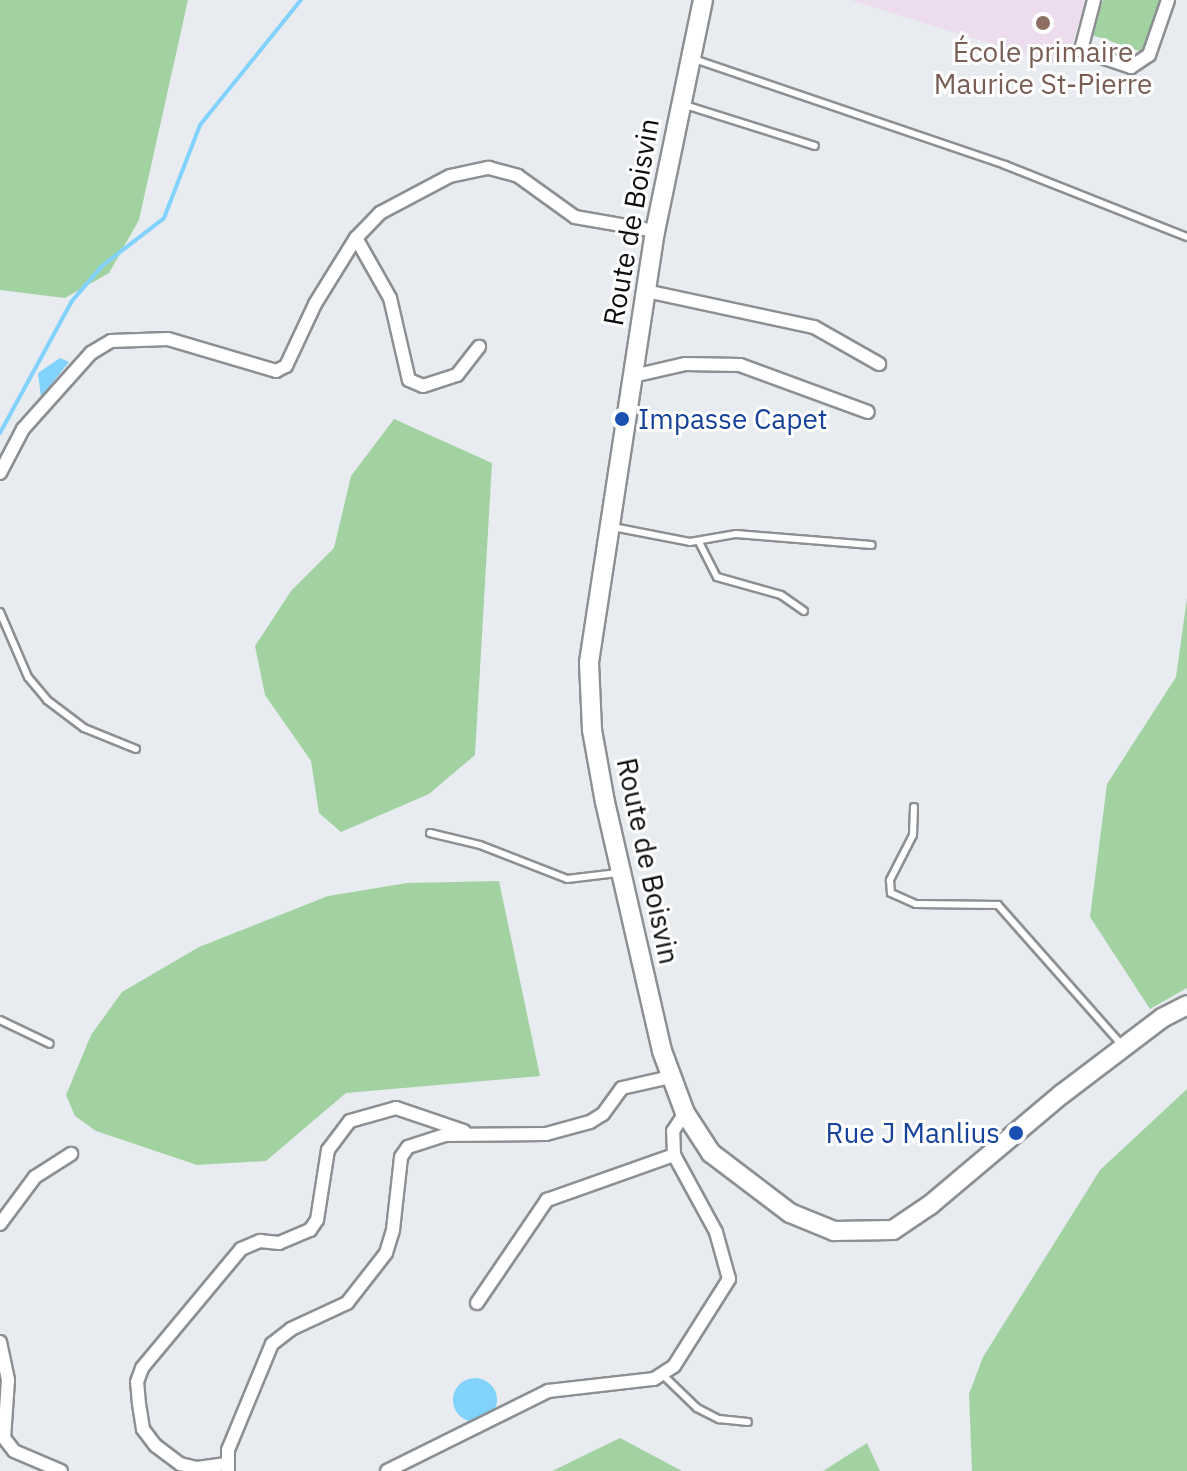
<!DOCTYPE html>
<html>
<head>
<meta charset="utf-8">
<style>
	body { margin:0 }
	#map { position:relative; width:1187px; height:1471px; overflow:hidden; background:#e8ecf0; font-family:"IBM Plex Sans",sans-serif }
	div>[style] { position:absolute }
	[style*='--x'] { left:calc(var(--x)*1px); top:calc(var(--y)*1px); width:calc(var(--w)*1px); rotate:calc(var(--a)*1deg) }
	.education>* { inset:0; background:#eddced }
	.green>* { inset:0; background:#a3d2a2 }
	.water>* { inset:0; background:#81d2fc }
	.round { border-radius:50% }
	.stream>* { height:4px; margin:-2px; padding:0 2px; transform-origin:2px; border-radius:2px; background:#81d2fc }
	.roads { filter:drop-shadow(2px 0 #8c9093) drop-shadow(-2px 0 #8c9093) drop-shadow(0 2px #8c9093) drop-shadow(0 -2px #8c9093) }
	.service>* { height:6px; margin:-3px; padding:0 3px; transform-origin:3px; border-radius:3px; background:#fff }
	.minor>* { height:12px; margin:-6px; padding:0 6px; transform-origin:6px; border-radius:6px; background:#fff }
	.secondary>* { height:18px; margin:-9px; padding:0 9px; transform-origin:9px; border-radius:9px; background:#fff }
	.dots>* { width:22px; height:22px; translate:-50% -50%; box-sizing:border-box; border:4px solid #fff; border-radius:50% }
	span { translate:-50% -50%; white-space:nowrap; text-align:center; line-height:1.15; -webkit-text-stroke:6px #fff; paint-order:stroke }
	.education-label { font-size:28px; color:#785e54 }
	.street-label { font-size:28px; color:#0c0d0f }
	.transit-label { font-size:28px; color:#164399 }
	.left { translate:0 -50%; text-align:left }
	.right { translate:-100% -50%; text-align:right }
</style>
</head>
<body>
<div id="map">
	<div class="education">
		<i style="clip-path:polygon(850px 0,1086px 0,1065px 67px)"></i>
	</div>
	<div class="green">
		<i style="clip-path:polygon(0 0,188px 0,139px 220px,109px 273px,65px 298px,0 290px)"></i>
		<i style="clip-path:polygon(1103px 0,1162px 0,1145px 53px,1092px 35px)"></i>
		<i style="clip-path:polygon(394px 419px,492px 463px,475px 755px,429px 794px,341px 832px,319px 813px,311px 761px,265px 695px,255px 646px,291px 591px,334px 548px,351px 476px)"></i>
		<i style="clip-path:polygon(1187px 598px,1187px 988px,1150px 1009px,1090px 917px,1107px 784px,1176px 677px)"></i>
		<i style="clip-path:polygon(499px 881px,540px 1076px,346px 1093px,266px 1161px,197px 1165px,96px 1131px,75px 1116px,66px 1095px,91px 1035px,122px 992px,199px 947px,328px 896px,407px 883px)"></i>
		<i style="clip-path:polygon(1187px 1089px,1187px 1471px,972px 1471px,969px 1394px,983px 1357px,1100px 1170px)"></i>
		<i style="clip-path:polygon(620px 1438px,682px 1471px,552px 1471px)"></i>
		<i style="clip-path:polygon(867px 1443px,880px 1471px,823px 1471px)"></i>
	</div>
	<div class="water">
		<i style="clip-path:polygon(60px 358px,69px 362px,41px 397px,38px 373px)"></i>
		<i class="round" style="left:453px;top:1378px;width:44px;height:44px"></i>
	</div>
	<div class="stream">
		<i style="--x:0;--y:433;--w:150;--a:-61.4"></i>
		<i style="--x:72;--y:301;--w:46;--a:-49.4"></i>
		<i style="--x:102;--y:266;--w:78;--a:-37.7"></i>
		<i style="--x:164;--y:218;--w:100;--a:-68.8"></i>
		<i style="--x:200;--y:125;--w:161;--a:-51.1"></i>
	</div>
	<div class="roads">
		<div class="service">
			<i style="--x:694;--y:59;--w:329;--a:18.8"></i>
			<i style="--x:1005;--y:165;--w:196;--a:21.6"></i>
			<i style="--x:685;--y:105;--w:136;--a:17.5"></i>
			<i style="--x:613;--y:527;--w:78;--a:11"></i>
			<i style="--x:690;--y:542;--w:47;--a:-9.9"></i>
			<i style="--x:736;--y:534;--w:136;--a:4.6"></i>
			<i style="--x:699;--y:542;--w:39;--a:63"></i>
			<i style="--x:717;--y:577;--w:66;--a:15.7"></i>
			<i style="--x:781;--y:595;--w:28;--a:35"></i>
			<i style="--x:0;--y:612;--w:71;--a:66.7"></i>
			<i style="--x:28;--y:677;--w:30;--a:50"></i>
			<i style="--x:47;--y:700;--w:46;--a:37.1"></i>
			<i style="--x:84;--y:728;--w:56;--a:22"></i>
			<i style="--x:914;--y:807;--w:28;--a:92"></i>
			<i style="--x:913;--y:835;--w:51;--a:117.1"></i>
			<i style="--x:890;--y:880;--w:13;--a:86"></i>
			<i style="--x:891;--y:893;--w:27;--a:24"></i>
			<i style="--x:916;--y:904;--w:82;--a:0.7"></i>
			<i style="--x:998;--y:905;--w:186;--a:48.5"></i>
			<i style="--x:430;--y:833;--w:51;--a:13.5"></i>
			<i style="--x:480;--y:845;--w:93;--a:21.3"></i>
			<i style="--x:567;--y:879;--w:51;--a:-6.7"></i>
			<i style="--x:0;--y:1020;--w:55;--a:25.6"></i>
			<i style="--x:664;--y:1376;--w:46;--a:44.1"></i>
			<i style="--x:697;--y:1408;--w:25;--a:27"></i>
			<i style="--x:719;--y:1419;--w:29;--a:6"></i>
		</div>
		<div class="minor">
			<i style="--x:1094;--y:0;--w:52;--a:104.6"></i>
			<i style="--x:1081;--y:50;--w:53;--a:18.8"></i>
			<i style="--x:1131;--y:67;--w:22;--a:-34"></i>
			<i style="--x:1149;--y:55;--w:58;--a:-70.9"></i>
			<i style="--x:356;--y:238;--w:69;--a:60.5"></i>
			<i style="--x:390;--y:298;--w:84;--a:77"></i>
			<i style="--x:409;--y:380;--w:15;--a:23"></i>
			<i style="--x:423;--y:386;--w:36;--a:-18"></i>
			<i style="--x:457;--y:375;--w:36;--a:-52"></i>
			<i style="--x:646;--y:291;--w:172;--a:12.1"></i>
			<i style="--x:814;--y:327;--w:75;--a:29.6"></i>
			<i style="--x:633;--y:376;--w:53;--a:-13"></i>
			<i style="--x:685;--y:364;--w:55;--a:1"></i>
			<i style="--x:740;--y:365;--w:136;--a:20.2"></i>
			<i style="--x:0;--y:473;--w:50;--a:-62.4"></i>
			<i style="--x:23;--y:429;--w:102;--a:-48.2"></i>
			<i style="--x:91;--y:353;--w:23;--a:-31"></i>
			<i style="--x:111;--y:341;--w:57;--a:-2"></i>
			<i style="--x:168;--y:339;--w:113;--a:16.5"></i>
			<i style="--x:276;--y:371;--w:11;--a:-27"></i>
			<i style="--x:286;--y:366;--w:68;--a:-64.9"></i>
			<i style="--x:315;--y:304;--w:78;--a:-58.2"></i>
			<i style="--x:356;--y:238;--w:35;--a:-46"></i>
			<i style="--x:380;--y:213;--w:79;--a:-27.9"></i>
			<i style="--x:450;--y:176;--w:40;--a:-12"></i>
			<i style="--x:489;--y:168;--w:30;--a:15"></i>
			<i style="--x:518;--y:176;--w:70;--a:35.7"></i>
			<i style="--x:575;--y:217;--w:81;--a:9.9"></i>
			<i style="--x:0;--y:1224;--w:59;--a:-53.3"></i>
			<i style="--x:35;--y:1177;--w:43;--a:-32.6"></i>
			<i style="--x:477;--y:1303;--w:125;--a:-55.8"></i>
			<i style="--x:547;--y:1200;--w:135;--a:-19.5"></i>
			<i style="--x:0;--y:1342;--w:39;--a:78"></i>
			<i style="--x:8;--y:1380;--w:58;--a:93.9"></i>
			<i style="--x:4;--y:1438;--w:16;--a:52"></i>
			<i style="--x:14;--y:1451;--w:51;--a:23.1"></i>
			<i style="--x:226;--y:1464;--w:29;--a:172"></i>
			<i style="--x:197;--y:1468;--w:17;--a:-167"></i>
			<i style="--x:180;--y:1464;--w:31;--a:-143"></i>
			<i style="--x:155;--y:1445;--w:20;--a:-127"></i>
			<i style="--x:143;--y:1429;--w:25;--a:-99"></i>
			<i style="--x:139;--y:1404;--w:22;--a:-95"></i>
			<i style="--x:137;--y:1382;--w:15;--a:-70"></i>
			<i style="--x:142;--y:1368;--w:155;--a:-50.2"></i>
			<i style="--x:241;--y:1249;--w:21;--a:-23"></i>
			<i style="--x:260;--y:1241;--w:19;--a:6"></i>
			<i style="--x:279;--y:1243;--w:34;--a:-23"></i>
			<i style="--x:310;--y:1230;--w:12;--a:-55"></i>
			<i style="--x:317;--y:1220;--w:71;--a:-81.1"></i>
			<i style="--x:328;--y:1150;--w:36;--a:-53"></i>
			<i style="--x:350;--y:1121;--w:48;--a:-15.8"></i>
			<i style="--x:396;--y:1108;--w:72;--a:18.7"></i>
			<i style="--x:228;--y:1471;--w:21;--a:-90"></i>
			<i style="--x:228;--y:1450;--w:115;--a:-67.5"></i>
			<i style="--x:272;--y:1344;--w:24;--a:-38"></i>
			<i style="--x:291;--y:1329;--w:62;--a:-24.9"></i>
			<i style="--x:347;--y:1303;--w:63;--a:-52"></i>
			<i style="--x:386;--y:1253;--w:24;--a:-73"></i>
			<i style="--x:393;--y:1230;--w:73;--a:-83.7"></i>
			<i style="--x:401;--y:1157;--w:12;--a:-55"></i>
			<i style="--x:408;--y:1147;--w:39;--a:-18"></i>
			<i style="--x:445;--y:1135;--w:101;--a:-0.6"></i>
			<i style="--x:546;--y:1134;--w:46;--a:-15.3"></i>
			<i style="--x:590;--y:1122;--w:15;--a:-32"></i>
			<i style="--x:603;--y:1114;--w:32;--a:-54"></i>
			<i style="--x:622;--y:1088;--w:49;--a:-12.9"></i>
			<i style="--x:387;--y:1471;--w:180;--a:-26.4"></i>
			<i style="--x:548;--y:1391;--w:107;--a:-6.5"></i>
			<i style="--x:654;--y:1379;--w:24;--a:-33"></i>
			<i style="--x:674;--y:1366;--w:103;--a:-57.7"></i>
			<i style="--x:729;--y:1279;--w:49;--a:-105.5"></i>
			<i style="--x:716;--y:1232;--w:88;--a:-118.6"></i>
			<i style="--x:674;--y:1155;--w:24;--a:-92"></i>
			<i style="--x:673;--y:1131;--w:22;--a:-56"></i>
		</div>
		<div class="secondary">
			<i style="--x:703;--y:0;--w:236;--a:101.7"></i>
			<i style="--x:655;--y:231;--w:437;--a:98.7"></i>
			<i style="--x:589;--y:663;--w:67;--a:87.4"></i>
			<i style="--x:592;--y:730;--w:73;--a:79.8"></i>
			<i style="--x:605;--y:802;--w:255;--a:77.1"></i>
			<i style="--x:662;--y:1051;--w:66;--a:69.6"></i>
			<i style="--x:685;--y:1113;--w:48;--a:57"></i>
			<i style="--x:711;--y:1153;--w:99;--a:37.2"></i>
			<i style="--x:790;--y:1213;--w:48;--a:22.2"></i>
			<i style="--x:834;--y:1231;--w:59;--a:-1"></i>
			<i style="--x:893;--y:1230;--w:45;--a:-34"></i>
			<i style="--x:930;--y:1205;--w:172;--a:-40.1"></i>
			<i style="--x:1062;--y:1094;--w:126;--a:-37.2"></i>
			<i style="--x:1162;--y:1018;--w:28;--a:-27"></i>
		</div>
	</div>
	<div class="dots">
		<i style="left:1043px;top:23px;background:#8d6e63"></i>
		<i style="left:622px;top:419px;background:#1a4fb4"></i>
		<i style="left:1016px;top:1133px;background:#1a4fb4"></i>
	</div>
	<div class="education-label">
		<span style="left:1043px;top:68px">École primaire<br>Maurice St-Pierre</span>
	</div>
	<div class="street-label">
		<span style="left:631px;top:222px;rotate:-80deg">Route de Boisvin</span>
		<span style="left:648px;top:861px;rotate:78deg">Route de Boisvin</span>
	</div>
	<div class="transit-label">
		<span class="left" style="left:638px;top:419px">Impasse Capet</span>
		<span class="right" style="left:1000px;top:1133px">Rue J Manlius</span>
	</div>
</div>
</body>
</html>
